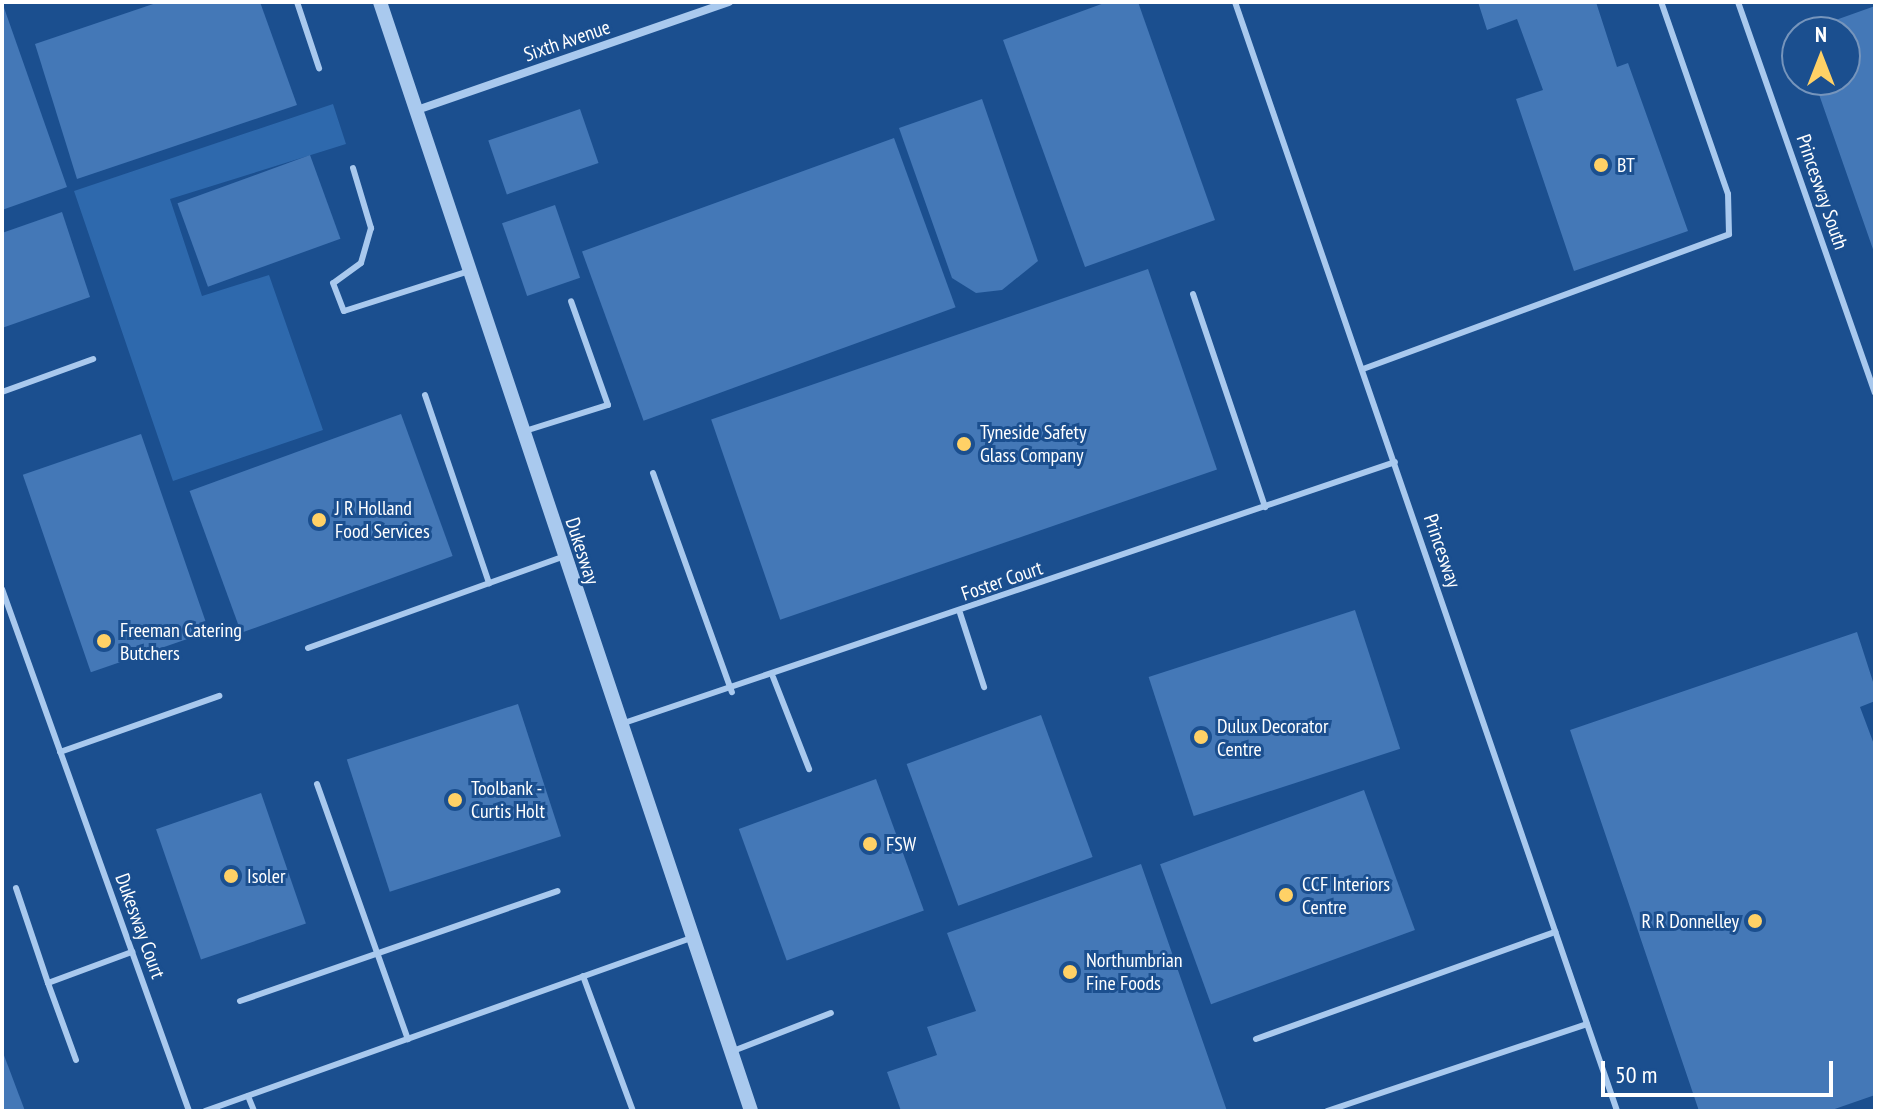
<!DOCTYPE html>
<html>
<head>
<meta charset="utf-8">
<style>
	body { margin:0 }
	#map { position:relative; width:1877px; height:1113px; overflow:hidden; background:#1b4f8f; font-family:"PT Sans Narrow",sans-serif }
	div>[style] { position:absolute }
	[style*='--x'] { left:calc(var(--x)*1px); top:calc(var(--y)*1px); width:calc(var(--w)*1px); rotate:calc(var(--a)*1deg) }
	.green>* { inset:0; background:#2e69ad }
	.building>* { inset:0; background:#4478b7; transform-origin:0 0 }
	.service>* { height:6px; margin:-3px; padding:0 3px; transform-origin:3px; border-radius:3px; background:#a9c9ee }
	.minor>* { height:8px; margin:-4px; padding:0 4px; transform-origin:4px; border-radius:4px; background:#a9c9ee }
	.tertiary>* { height:14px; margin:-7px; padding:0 7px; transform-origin:7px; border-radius:7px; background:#a9c9ee }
	.dots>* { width:22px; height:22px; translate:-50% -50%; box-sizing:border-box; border:4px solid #1b4f8f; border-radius:50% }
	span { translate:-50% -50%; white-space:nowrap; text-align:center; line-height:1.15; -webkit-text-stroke:6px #1b4f8f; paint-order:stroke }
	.street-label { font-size:20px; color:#fff }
	.poi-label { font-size:20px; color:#fff }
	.left { translate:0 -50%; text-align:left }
	.right { translate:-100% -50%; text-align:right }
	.frame { position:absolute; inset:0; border:4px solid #fff; pointer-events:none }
	.north { position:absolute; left:1781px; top:16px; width:80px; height:80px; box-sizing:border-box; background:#1b4f8f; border:2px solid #7695bc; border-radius:50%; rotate:0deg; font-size:22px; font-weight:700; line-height:32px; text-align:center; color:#fff }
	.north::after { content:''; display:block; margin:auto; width:28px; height:36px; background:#ffd166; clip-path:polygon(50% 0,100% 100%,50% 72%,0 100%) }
	.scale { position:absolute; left:1601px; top:1061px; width:232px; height:36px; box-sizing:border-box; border:4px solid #fff; border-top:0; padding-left:10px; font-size:24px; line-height:28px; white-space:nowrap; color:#fff; -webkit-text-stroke:6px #1b4f8f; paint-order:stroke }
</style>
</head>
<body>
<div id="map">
	<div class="green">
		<i style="clip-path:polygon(333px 104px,346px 144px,170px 199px,202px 296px,269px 275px,323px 430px,173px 481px,74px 191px)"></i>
	</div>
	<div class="building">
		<i style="clip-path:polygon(2px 2px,67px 187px,2px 210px)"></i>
		<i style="clip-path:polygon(159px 2px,260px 2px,297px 105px,77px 179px,35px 44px)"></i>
		<i style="clip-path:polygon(1107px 2px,1138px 2px,1215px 220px,1085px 267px,1003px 40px)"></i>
		<i style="clip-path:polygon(1478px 2px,1596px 2px,1617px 67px,1628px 63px,1688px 231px,1574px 271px,1516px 99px,1543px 90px,1517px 19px,1487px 30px)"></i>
		<i style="clip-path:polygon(1875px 6px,1875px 255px,1814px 80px,1845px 80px,1845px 32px,1802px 32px)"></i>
		<i style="clip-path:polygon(982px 99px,1038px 261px,1002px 290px,976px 293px,952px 278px,899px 128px)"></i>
		<i style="left:580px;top:109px;width:57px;height:97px;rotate:71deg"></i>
		<i style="left:894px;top:138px;width:180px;height:332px;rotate:70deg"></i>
		<i style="left:310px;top:155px;width:89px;height:141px;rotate:70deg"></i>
		<i style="left:555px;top:205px;width:77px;height:56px;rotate:71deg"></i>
		<i style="clip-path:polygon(62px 212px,90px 297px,2px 328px,2px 233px)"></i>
		<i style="left:1148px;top:269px;width:212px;height:462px;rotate:71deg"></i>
		<i style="left:401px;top:414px;width:151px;height:225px;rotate:70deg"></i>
		<i style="left:141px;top:434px;width:209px;height:125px;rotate:71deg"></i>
		<i style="left:1355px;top:610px;width:146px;height:217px;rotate:72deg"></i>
		<i style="clip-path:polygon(1857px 632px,1875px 688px,1875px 701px,1860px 707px,1875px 747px,1875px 1095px,1829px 1111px,1699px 1111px,1570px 730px)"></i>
		<i style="left:518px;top:704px;width:139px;height:180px;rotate:72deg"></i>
		<i style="left:1041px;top:715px;width:151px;height:143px;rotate:70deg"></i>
		<i style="left:876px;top:779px;width:140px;height:146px;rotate:70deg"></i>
		<i style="left:1364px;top:790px;width:149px;height:217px;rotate:70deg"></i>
		<i style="left:261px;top:793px;width:138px;height:111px;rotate:71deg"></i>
		<i style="clip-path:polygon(1141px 864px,1227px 1111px,901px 1111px,887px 1072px,937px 1055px,927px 1027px,976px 1011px,947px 933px)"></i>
		<i style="clip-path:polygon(2px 1051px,2px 1050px,25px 1111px,2px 1111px)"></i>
	</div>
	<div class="service">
		<i style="--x:297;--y:2;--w:70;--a:71.6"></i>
		<i style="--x:1235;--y:2;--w:1173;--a:70.99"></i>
		<i style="--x:1738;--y:2;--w:414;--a:70.7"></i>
		<i style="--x:353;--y:168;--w:63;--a:73.3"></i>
		<i style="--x:371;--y:228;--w:36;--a:106"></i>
		<i style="--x:361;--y:263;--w:34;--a:144"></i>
		<i style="--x:333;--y:283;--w:30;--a:69"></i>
		<i style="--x:344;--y:311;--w:131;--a:-17.7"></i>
		<i style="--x:1193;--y:294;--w:225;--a:71.3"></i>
		<i style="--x:1363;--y:369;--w:390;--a:-20.2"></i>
		<i style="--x:1729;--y:234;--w:40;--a:-91.4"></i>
		<i style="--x:1728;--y:194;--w:203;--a:-109.2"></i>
		<i style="--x:2;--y:392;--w:97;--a:-19.9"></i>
		<i style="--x:425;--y:395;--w:199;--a:71.2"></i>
		<i style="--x:525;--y:431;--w:87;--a:-17.4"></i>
		<i style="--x:608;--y:405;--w:110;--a:-109.6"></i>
		<i style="--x:653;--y:473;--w:233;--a:70.2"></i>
		<i style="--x:2;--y:589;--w:554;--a:70.29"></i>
		<i style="--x:960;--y:613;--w:78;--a:72"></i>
		<i style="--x:308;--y:648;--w:270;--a:-19.7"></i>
		<i style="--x:773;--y:677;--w:99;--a:68.6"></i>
		<i style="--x:621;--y:724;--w:817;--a:-18.7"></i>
		<i style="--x:60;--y:752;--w:169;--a:-19.4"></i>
		<i style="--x:317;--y:784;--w:271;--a:70.4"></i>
		<i style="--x:16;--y:888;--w:100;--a:71.4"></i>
		<i style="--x:583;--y:976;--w:144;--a:69.7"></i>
		<i style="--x:240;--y:1001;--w:336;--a:-19.1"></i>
		<i style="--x:1256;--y:1039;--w:318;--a:-19.7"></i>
		<i style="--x:733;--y:1051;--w:105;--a:-21.2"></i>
		<i style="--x:76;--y:1060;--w:82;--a:-110"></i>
		<i style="--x:48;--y:983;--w:90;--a:-20.3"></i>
		<i style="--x:248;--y:1096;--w:16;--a:68"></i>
		<i style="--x:205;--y:1111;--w:516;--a:-19.59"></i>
		<i style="--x:1327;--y:1111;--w:274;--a:-18.5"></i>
	</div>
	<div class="minor">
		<i style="--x:417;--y:110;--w:330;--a:-19.1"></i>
	</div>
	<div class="tertiary">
		<i style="--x:380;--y:2;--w:1169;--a:71.5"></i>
	</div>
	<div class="dots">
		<i style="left:1601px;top:165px;background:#ffd166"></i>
		<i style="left:964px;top:444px;background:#ffd166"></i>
		<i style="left:319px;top:520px;background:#ffd166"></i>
		<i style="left:104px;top:641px;background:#ffd166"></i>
		<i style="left:1201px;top:737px;background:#ffd166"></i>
		<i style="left:455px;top:800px;background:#ffd166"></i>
		<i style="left:870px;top:844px;background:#ffd166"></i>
		<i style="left:231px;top:876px;background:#ffd166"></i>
		<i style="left:1286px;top:895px;background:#ffd166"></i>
		<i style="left:1755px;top:921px;background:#ffd166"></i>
		<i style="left:1070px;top:972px;background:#ffd166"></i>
	</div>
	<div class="street-label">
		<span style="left:567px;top:41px;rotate:-19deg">Sixth Avenue</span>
		<span style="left:1822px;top:192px;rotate:71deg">Princesway South</span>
		<span style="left:582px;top:551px;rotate:72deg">Dukesway</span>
		<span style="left:1442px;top:551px;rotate:71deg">Princesway</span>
		<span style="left:1002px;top:581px;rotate:-19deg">Foster Court</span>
		<span style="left:140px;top:926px;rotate:70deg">Dukesway Court</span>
	</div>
	<div class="poi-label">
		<span class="left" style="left:1617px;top:165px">BT</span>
		<span class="left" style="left:980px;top:444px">Tyneside Safety<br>Glass Company</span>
		<span class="left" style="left:335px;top:520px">J R Holland<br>Food Services</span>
		<span class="left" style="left:120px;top:642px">Freeman Catering<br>Butchers</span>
		<span class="left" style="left:1217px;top:738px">Dulux Decorator<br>Centre</span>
		<span class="left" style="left:471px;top:800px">Toolbank -<br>Curtis Holt</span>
		<span class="left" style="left:886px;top:844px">FSW</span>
		<span class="left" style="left:247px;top:876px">Isoler</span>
		<span class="left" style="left:1302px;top:896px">CCF Interiors<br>Centre</span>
		<span class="right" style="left:1739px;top:921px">R R Donnelley</span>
		<span class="left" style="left:1086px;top:972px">Northumbrian<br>Fine Foods</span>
	</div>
	<div class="frame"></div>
	<div class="north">N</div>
	<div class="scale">50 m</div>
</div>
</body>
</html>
